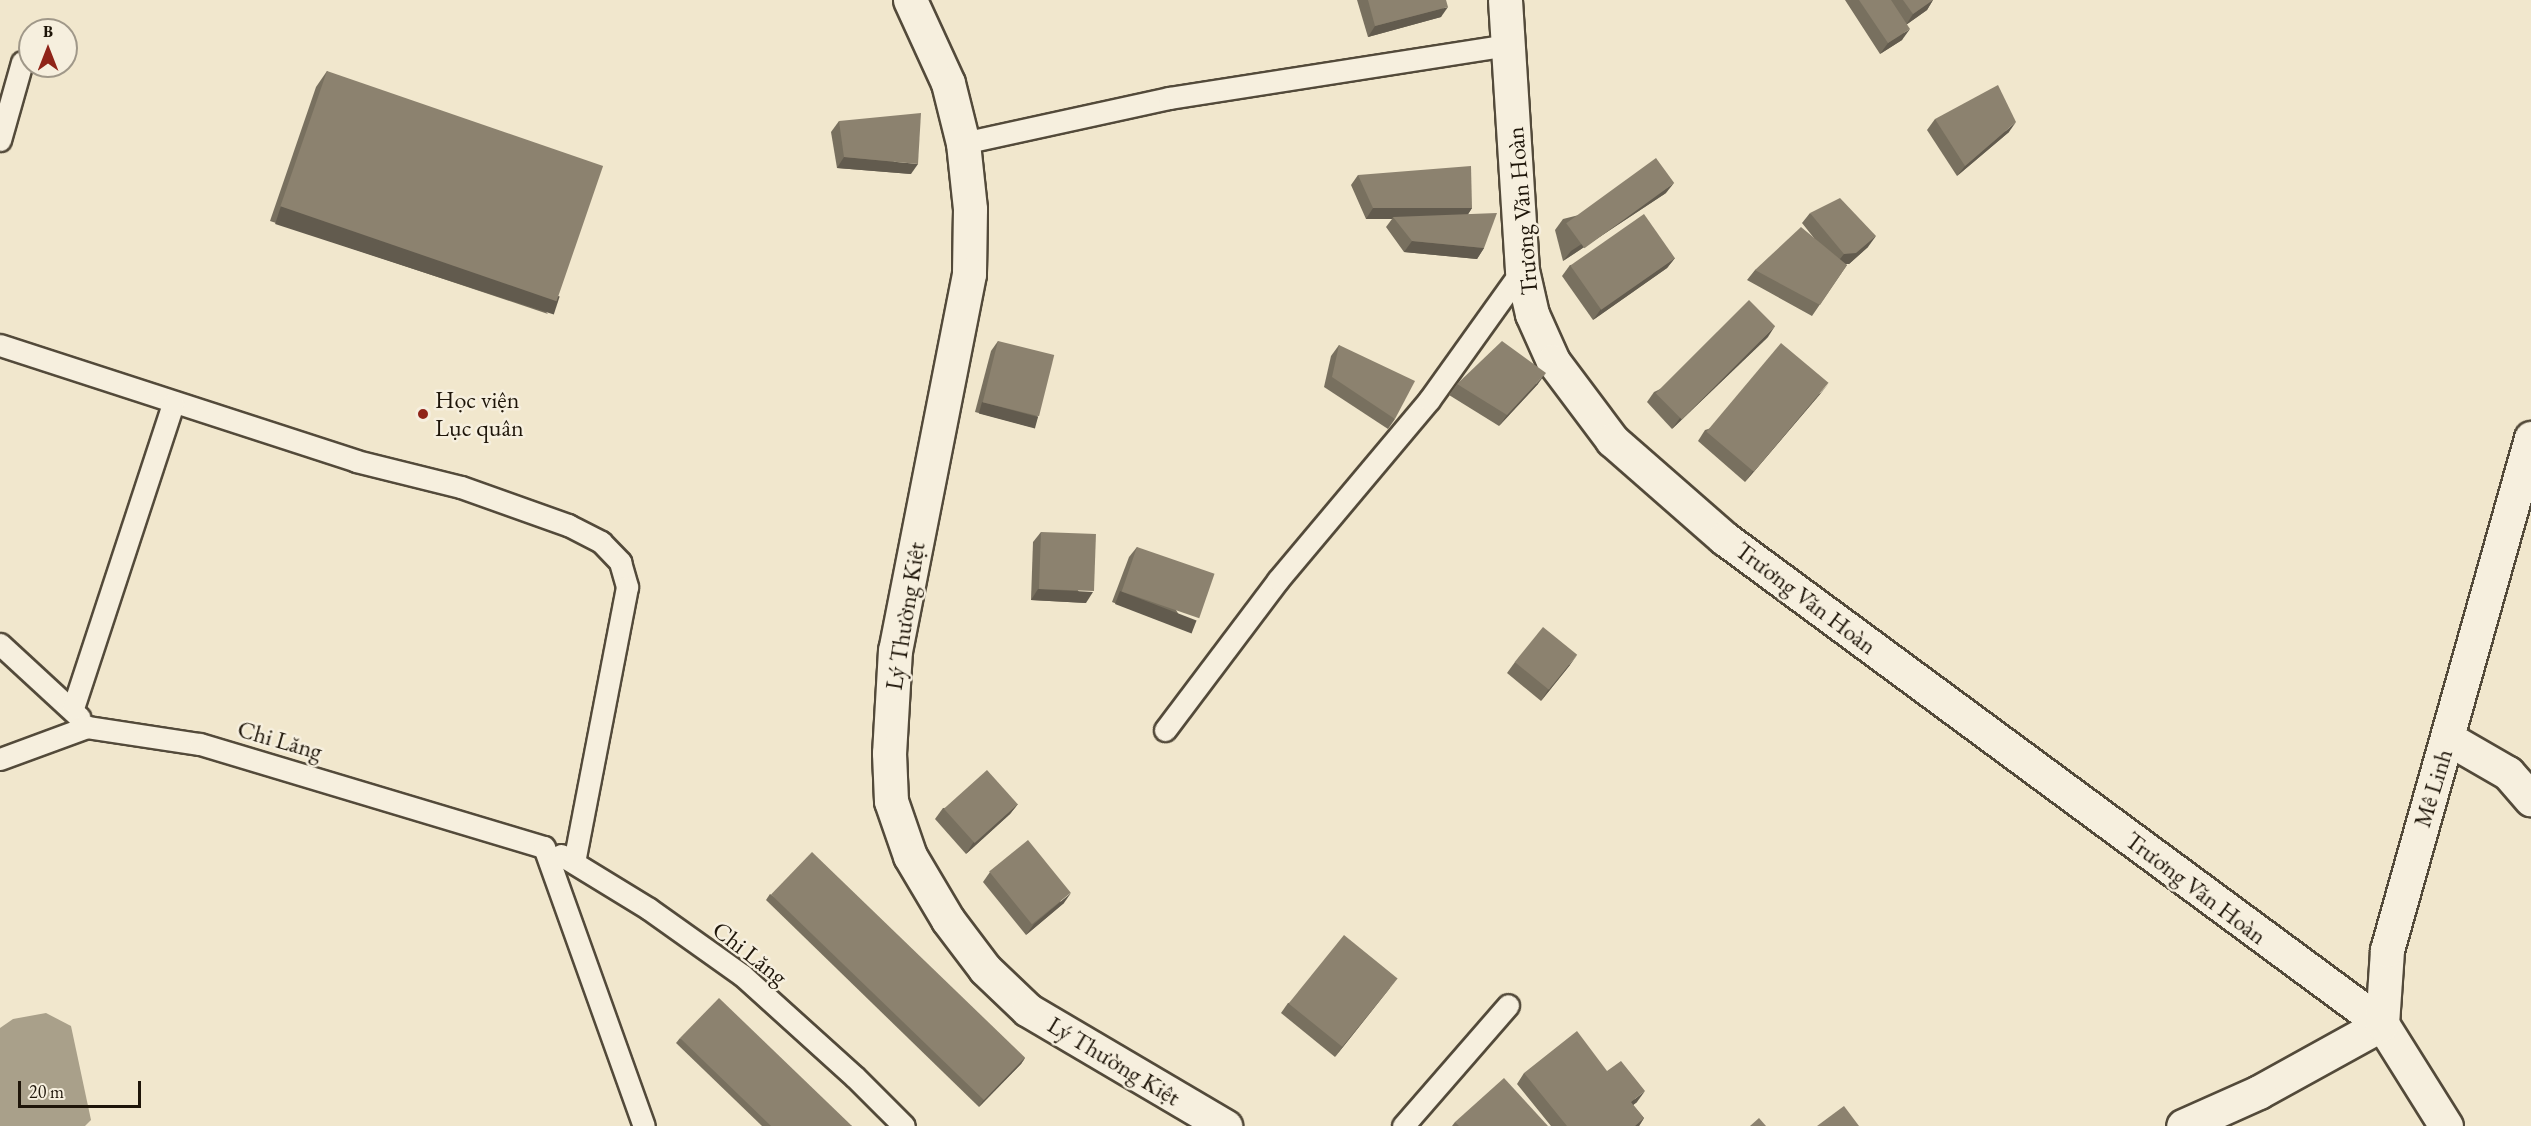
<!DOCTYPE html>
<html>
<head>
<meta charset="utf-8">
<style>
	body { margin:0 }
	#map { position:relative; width:2531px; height:1126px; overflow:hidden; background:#f1e7cd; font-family:"EB Garamond",serif }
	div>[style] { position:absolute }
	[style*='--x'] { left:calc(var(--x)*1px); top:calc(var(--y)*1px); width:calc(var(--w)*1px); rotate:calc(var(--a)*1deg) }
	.water>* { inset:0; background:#a9a08a }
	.roads { filter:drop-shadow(2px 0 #534a3a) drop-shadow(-2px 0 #534a3a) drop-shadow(0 2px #534a3a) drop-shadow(0 -2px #534a3a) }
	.service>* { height:21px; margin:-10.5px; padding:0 10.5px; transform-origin:10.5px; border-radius:10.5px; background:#f6efde }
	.minor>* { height:33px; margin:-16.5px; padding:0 16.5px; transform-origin:16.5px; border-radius:16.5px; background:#f6efde }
	.tertiary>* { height:33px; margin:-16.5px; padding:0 16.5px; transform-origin:16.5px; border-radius:16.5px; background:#f6efde }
	.wall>* { inset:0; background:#78705f }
	.shaded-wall>* { inset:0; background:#625b4e; transform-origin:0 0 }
	.building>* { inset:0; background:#8c826f; transform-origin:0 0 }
	.dots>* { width:16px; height:16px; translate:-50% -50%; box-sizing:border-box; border:3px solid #f6efde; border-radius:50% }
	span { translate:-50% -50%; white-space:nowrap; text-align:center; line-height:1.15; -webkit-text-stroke:5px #f6efde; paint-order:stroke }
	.street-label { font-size:24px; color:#1e1509 }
	.poi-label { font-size:24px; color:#1e1509 }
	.left { translate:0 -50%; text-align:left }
	.north { position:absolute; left:18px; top:18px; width:60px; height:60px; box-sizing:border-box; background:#f6efde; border:2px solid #a09889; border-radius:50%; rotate:0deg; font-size:16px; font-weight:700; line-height:24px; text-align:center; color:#1e1509 }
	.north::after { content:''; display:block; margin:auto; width:21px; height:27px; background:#8f2418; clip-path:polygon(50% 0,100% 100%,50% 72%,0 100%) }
	.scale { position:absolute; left:18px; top:1081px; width:123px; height:27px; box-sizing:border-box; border:3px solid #1e1509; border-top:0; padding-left:8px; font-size:18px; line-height:21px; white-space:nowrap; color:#1e1509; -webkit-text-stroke:4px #f6efde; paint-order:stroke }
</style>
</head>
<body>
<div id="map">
	<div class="water">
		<i style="clip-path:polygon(46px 1013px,71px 1026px,91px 1120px,85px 1126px,0 1126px,0 1028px,13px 1019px)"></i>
	</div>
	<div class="roads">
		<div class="service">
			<i style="--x:0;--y:140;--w:81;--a:-74.2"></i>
			<i style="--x:963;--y:143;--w:211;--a:-12.3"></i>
			<i style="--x:1169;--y:98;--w:343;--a:-8.9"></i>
			<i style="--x:0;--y:345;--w:374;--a:18"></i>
			<i style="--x:356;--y:461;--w:108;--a:13.9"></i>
			<i style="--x:461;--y:487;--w:114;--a:19.6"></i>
			<i style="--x:568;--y:525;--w:37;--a:27"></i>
			<i style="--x:601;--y:542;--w:28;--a:46"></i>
			<i style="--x:620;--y:562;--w:26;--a:74"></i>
			<i style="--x:627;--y:587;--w:280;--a:100.9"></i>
			<i style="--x:0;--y:644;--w:108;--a:42.7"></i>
			<i style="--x:73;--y:708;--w:320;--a:-71.8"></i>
			<i style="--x:1165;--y:730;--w:188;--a:-53"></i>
			<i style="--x:1278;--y:580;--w:235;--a:-50"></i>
			<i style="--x:1429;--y:400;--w:160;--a:-54.4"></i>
			<i style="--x:0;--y:759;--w:93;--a:-20.2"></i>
			<i style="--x:87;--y:727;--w:114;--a:8.6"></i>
			<i style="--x:200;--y:744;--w:359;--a:16.7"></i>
			<i style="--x:544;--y:847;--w:296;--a:70.3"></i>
			<i style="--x:561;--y:855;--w:103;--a:31.5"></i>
			<i style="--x:649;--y:909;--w:114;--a:35.4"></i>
			<i style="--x:742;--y:975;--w:152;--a:42.1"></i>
			<i style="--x:855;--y:1077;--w:69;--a:45"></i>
			<i style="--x:1403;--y:1126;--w:160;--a:-49"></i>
		</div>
		<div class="minor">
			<i style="--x:910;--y:0;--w:91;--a:65.4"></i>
			<i style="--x:948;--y:83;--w:62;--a:76"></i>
			<i style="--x:963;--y:143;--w:66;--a:83.9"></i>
			<i style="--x:970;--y:209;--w:65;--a:90.9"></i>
			<i style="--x:969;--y:274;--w:383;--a:101.1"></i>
			<i style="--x:895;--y:650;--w:103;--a:93.3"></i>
			<i style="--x:889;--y:753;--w:48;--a:87.6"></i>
			<i style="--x:891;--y:801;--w:58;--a:70.9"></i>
			<i style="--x:910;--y:856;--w:74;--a:59.3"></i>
			<i style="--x:948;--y:920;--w:61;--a:52.9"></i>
			<i style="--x:985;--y:969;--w:59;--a:43.6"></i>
			<i style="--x:1028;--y:1010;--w:229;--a:30.5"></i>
			<i style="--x:1505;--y:0;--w:271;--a:86.4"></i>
			<i style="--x:1522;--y:270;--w:45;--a:77.2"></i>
			<i style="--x:1532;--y:314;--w:51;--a:65.9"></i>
			<i style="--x:1553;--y:361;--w:99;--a:53.2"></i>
			<i style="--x:1612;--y:440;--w:149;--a:41.2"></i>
			<i style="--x:1724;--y:538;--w:818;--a:36.45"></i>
			<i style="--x:2382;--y:1024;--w:141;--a:151.1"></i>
			<i style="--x:2259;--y:1092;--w:83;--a:155.9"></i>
			<i style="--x:2449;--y:739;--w:68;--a:30"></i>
			<i style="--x:2508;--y:773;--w:35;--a:49"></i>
		</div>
		<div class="tertiary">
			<i style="--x:2446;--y:1126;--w:120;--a:-122.1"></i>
			<i style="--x:2382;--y:1024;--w:74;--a:-86.1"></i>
			<i style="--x:2387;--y:950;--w:532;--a:-74.29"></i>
		</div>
	</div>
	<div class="wall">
		<i style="clip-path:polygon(1357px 0,1446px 0,1441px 17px,1368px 37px)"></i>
		<i style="clip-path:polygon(1845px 0,1933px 0,1927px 10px,1907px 24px,1902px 40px,1880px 54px)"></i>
		<i style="clip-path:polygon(327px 71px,548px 314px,270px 221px,316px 87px)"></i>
		<i style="clip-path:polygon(1935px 119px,2009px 132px,1957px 176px,1927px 130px)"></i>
		<i style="clip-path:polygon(839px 121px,911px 174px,837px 168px,831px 132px)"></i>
		<i style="clip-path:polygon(1358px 175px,1472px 208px,1468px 214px,1484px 248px,1477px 259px,1404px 252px,1386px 227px,1392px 219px,1366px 219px,1351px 185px)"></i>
		<i style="clip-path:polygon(1666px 193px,1563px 261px,1555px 230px,1563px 219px)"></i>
		<i style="clip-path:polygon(1810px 213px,1868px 247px,1849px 264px,1845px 264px,1847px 265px,1812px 316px,1747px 280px,1755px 270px,1814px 238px,1802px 223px)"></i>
		<i style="clip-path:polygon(1675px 258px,1667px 268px,1593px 320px,1562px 276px,1570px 265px)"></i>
		<i style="clip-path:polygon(1768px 337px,1672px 429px,1647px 402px,1654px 392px)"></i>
		<i style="clip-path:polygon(998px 341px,1038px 417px,1031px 427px,975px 412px,991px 351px)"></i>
		<i style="clip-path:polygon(1339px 345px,1395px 419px,1388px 429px,1324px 387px,1331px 356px)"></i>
		<i style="clip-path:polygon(1457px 384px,1538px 384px,1499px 426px,1449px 395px)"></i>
		<i style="clip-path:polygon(1821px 393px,1745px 482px,1698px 441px,1705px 430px)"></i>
		<i style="clip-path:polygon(1041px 532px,1086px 603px,1031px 600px,1033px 542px)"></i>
		<i style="clip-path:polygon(1137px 547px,1189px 631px,1112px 602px,1129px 557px)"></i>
		<i style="clip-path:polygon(1515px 662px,1570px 665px,1541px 701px,1507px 673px)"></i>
		<i style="clip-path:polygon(1018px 804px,1010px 814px,966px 854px,935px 819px,943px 808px)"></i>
		<i style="clip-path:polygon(990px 872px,1064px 903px,1026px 935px,983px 882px)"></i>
		<i style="clip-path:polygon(770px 894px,1025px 1058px,1021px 1064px,979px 1107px,766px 900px)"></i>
		<i style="clip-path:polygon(1390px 988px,1335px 1057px,1281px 1013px,1288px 1003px)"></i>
		<i style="clip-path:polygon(680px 1038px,852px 1126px,762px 1126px,676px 1043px)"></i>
		<i style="clip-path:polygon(1607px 1071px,1637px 1102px,1633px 1105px,1644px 1118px,1639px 1126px,1551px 1126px,1517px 1084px,1524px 1073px)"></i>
		<i style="clip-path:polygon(1455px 1122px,1548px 1126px,1452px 1126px)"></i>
	</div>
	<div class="shaded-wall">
		<i style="clip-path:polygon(1933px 0,1927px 10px,1906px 25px,1913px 14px)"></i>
		<i style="clip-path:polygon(1448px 7px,1441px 17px,1368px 37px,1375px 26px)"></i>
		<i style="clip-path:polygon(1910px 29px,1902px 40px,1880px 54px,1888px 43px)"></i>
		<i style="clip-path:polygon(2016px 122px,2009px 132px,1957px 176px,1965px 166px)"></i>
		<i style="clip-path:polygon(844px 157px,918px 164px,911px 174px,837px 168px)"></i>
		<i style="clip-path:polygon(1674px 183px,1666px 193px,1563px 261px,1571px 251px)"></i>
		<i style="left:281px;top:206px;width:293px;height:19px;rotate:18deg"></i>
		<i style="clip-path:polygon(1373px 208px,1472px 208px,1465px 219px,1393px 217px,1392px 219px,1366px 219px)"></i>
		<i style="clip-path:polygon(1876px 236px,1868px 247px,1849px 264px,1836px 264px,1844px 254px)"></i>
		<i style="clip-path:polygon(1412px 241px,1484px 248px,1477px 259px,1404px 252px)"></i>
		<i style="clip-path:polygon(1675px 258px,1667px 268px,1593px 320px,1601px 309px)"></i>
		<i style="clip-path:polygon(1775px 326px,1768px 337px,1672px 429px,1680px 418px)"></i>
		<i style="clip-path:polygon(1546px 373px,1538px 384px,1499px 426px,1507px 415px)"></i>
		<i style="clip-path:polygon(1829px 383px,1821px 393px,1745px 482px,1753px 471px)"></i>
		<i style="left:982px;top:402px;width:58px;height:12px;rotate:15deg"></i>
		<i style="clip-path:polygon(1038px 589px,1093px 592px,1086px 603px,1031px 600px)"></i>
		<i style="left:1120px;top:591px;width:82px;height:14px;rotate:21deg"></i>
		<i style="clip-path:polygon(1577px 655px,1570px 665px,1541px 701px,1548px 690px)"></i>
		<i style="clip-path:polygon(1018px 804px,1010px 814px,966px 854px,973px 843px)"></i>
		<i style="clip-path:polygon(1071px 893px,1064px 903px,1026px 935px,1034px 924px)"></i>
		<i style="clip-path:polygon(1398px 978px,1390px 988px,1335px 1057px,1343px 1046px)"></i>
		<i style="clip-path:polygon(1025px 1058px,1021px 1064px,979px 1107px,983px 1101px)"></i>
		<i style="clip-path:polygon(1645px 1091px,1637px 1102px,1623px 1113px,1631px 1102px)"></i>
		<i style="clip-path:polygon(1644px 1118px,1639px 1126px,1635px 1126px)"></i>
	</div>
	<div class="building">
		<i style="clip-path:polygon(1368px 0,1446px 0,1448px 7px,1375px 26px)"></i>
		<i style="clip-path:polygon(1859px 0,1891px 0,1910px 29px,1888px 43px)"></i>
		<i style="clip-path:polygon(1903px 0,1933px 0,1913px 14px)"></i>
		<i style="left:327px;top:71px;width:292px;height:143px;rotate:19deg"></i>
		<i style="clip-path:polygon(1998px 85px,2016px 122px,1965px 166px,1935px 119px)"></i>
		<i style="clip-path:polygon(921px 113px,918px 164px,844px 157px,839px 121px)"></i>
		<i style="left:1656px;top:158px;width:31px;height:111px;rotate:54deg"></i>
		<i style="clip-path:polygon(1471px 166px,1472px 208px,1373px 208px,1358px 175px)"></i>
		<i style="clip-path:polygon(1840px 198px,1876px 236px,1856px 253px,1844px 254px,1810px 213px)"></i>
		<i style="clip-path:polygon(1497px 213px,1484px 248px,1412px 241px,1393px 217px)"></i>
		<i style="left:1644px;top:214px;width:54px;height:90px;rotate:55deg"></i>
		<i style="clip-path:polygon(1801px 227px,1847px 265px,1820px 305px,1755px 270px)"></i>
		<i style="left:1749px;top:300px;width:37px;height:132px;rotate:45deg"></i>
		<i style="left:998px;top:341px;width:58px;height:63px;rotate:14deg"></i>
		<i style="clip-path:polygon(1502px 341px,1546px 373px,1507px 415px,1457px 384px)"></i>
		<i style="left:1781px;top:343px;width:62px;height:116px;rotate:40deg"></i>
		<i style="clip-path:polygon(1339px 345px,1415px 381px,1395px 419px,1332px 377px)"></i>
		<i style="left:1041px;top:532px;width:55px;height:57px;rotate:2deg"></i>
		<i style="left:1137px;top:547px;width:82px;height:47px;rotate:19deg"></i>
		<i style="left:1543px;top:627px;width:44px;height:45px;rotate:39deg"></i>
		<i style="left:987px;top:770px;width:46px;height:58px;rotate:48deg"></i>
		<i style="left:1028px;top:840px;width:68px;height:50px;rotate:51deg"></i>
		<i style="left:812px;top:852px;width:296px;height:59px;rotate:44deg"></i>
		<i style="left:1344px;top:935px;width:69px;height:88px;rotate:39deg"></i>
		<i style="clip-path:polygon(719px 998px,852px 1126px,771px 1126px,680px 1038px)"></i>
		<i style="clip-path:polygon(1577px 1031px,1607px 1071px,1621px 1061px,1645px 1091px,1631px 1102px,1644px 1118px,1635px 1126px,1567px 1126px,1524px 1073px)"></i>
		<i style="clip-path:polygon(1504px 1078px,1548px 1126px,1459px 1126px,1455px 1122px)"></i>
		<i style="clip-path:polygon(1844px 1106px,1859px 1126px,1817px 1126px)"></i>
		<i style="clip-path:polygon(1759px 1118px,1766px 1126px,1750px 1126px)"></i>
	</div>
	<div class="dots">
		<i style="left:423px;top:414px;background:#8f2418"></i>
	</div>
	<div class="street-label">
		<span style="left:1522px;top:211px;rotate:-95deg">Trương Văn Hoàn</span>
		<span style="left:1806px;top:598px;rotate:37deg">Trương Văn Hoàn</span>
		<span style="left:905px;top:616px;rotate:-81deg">Lý Thường Kiệt</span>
		<span style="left:280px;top:740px;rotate:16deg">Chi Lăng</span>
		<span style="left:2433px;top:788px;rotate:-73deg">Mê Linh</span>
		<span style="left:2196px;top:888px;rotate:37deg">Trương Văn Hoàn</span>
		<span style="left:750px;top:953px;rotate:38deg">Chi Lăng</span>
		<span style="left:1114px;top:1061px;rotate:31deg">Lý Thường Kiệt</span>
	</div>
	<div class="poi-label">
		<span class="left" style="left:435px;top:414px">Học viện<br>Lục quân</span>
	</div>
	<div class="north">B</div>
	<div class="scale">20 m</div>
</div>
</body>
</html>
